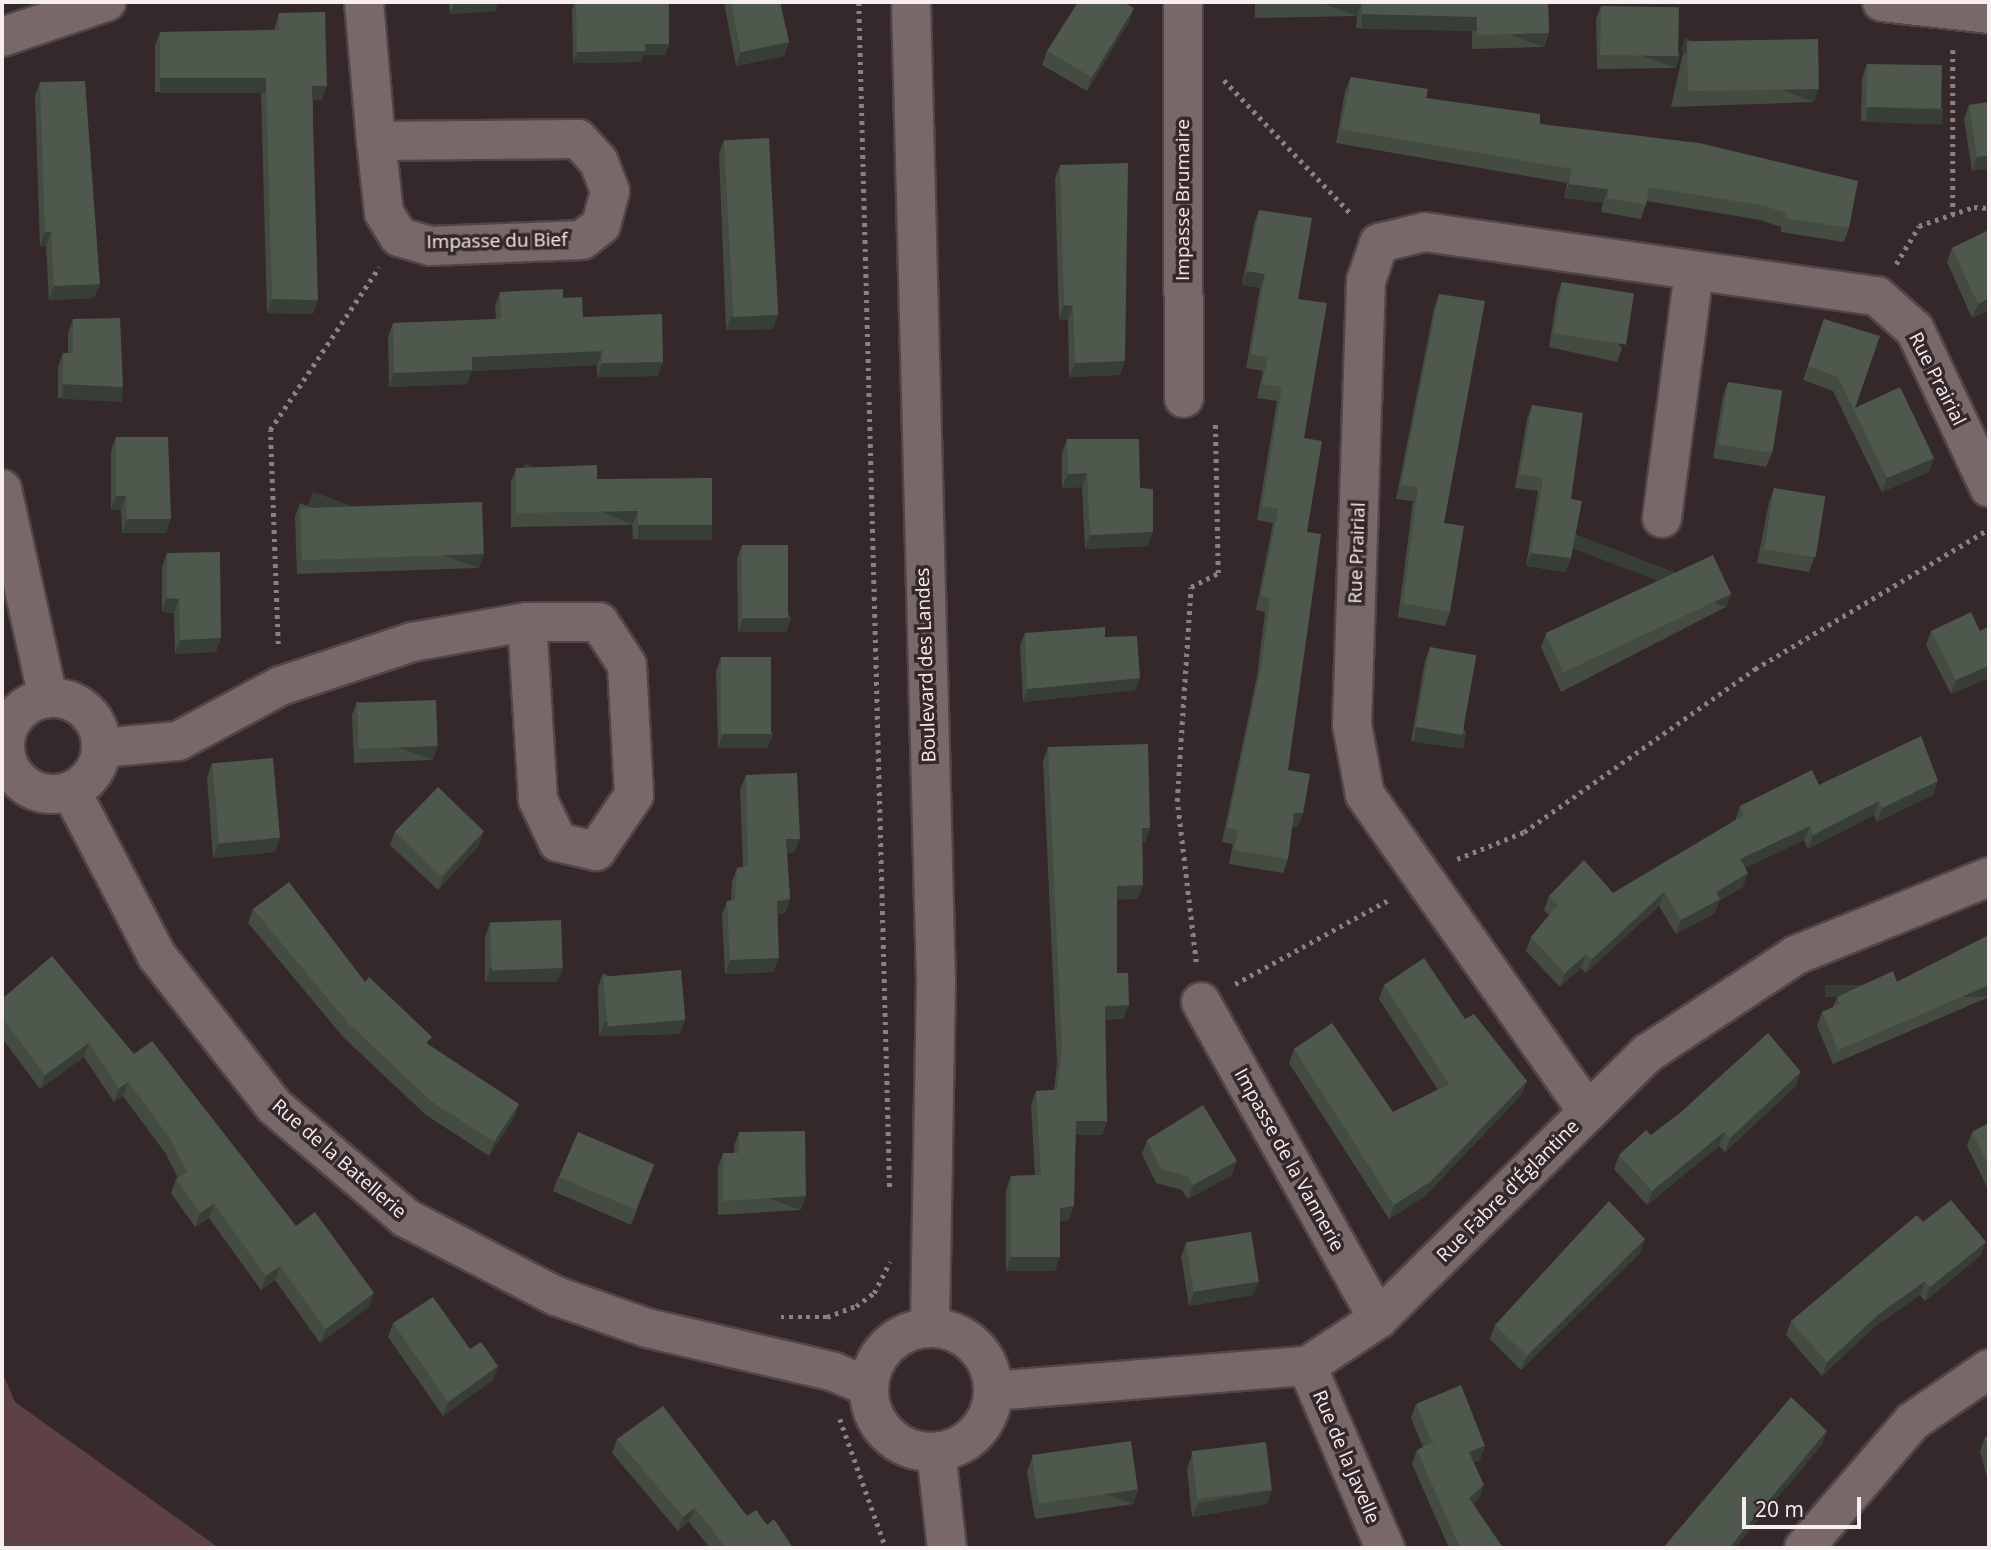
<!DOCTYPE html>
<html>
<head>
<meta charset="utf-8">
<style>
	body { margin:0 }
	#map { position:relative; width:1991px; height:1550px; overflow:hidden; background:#35282a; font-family:"Open Sans",sans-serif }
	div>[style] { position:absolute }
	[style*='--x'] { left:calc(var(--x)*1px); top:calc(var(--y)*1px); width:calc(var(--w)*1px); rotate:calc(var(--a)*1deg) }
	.green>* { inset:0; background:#5d4145 }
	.path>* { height:4.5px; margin-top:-2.25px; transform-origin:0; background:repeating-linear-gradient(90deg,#8c8182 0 3.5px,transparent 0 8.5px) }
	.roads { filter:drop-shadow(2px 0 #514547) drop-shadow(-2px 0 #514547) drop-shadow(0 2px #514547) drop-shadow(0 -2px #514547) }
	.minor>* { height:38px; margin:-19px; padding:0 19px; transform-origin:19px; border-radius:19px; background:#78686a }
	.minor>.ring { margin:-19px; padding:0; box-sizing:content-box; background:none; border:38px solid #78686a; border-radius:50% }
	.wall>* { inset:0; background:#444c42 }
	.shaded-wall>* { inset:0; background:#373e36; transform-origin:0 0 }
	.building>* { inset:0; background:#4f584d; transform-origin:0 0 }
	span { translate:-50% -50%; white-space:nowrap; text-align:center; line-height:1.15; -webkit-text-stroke:7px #35282a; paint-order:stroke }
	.street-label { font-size:19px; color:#f7eeef }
	.frame { position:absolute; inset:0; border:4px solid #f7eeef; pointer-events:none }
	.scale { position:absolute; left:1742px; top:1497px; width:119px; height:32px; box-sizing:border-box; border:4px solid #f7eeef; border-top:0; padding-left:9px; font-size:21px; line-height:24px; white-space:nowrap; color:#f7eeef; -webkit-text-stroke:5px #35282a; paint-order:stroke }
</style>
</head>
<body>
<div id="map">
	<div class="green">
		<i style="clip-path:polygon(2px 1372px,15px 1402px,219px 1548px,2px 1548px)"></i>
	</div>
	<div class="path">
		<i style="--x:859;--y:2;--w:1188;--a:88.51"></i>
		<i style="--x:1953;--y:50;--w:164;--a:90"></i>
		<i style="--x:1224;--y:80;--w:187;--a:46.5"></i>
		<i style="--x:1896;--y:264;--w:44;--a:-58.8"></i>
		<i style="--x:1919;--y:226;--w:58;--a:-19.1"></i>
		<i style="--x:1974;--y:207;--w:15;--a:4"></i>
		<i style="--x:278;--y:644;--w:214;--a:-92.1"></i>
		<i style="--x:270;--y:430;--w:196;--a:-56.2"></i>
		<i style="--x:1457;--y:859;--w:72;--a:-21.9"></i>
		<i style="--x:1524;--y:832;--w:283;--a:-35.2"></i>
		<i style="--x:1755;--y:669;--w:273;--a:-30.9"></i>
		<i style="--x:1196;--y:962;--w:162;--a:-96.7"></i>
		<i style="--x:1177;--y:801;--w:214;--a:-86.3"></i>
		<i style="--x:1191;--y:587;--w:30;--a:-27"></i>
		<i style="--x:1218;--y:573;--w:150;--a:-91.1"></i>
		<i style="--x:1235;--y:984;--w:177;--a:-28.7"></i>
		<i style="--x:781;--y:1317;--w:46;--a:0"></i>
		<i style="--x:827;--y:1317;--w:31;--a:-21"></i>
		<i style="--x:856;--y:1306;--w:22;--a:-36"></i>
		<i style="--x:874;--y:1293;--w:35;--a:-63"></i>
		<i style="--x:840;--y:1419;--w:137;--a:70.4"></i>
	</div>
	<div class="roads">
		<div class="minor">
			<i style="--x:364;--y:2;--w:140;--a:85.1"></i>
			<i style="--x:376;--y:141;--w:72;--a:83.7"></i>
			<i style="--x:384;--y:213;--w:28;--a:58"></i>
			<i style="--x:399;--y:237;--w:32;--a:16"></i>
			<i style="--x:430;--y:246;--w:152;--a:-2.3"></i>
			<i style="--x:582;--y:240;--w:24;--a:-38"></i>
			<i style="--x:601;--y:225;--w:35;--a:-75"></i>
			<i style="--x:610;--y:191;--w:31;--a:-111"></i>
			<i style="--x:599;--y:162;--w:31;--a:-132"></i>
			<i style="--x:578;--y:139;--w:202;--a:179.4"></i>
			<i style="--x:911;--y:2;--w:978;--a:88.54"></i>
			<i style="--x:936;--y:980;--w:348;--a:91"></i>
			<i style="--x:1183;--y:2;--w:396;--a:89.9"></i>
			<i style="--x:1882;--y:2;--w:108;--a:6.4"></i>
			<i style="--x:2;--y:37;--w:110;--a:-18.6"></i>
			<i style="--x:2;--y:489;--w:214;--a:77.6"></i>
			<i style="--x:1662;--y:518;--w:247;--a:-82.6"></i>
			<i class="ring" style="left:5px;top:698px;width:58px;height:58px"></i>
			<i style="--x:101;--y:748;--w:77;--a:-5.2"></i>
			<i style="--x:178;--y:741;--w:116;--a:-28.3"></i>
			<i style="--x:280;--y:686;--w:139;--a:-18.4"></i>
			<i style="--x:412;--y:642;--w:117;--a:-9.9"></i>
			<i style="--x:527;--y:622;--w:72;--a:0"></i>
			<i style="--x:599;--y:622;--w:51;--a:56.9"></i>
			<i style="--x:627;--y:665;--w:130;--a:86.9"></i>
			<i style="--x:634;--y:795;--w:68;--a:124.2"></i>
			<i style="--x:596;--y:851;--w:39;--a:-167"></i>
			<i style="--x:558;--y:842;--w:47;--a:-115.5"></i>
			<i style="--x:538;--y:800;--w:178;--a:-93.5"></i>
			<i style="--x:71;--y:791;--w:186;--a:62.5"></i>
			<i style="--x:157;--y:956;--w:190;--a:52"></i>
			<i style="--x:274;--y:1106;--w:173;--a:40.3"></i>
			<i style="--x:406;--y:1218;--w:169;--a:27.5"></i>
			<i style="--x:556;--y:1296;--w:96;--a:19.4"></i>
			<i style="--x:647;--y:1328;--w:192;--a:13.2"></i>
			<i style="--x:834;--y:1372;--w:38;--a:23"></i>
			<i style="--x:1201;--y:1002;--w:363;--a:60.8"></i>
			<i style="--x:1588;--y:1112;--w:388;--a:-125.1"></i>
			<i style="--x:1365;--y:795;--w:71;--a:-100.5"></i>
			<i style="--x:1352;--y:725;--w:444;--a:-88.2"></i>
			<i style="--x:1366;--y:281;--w:40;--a:-71.1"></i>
			<i style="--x:1379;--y:243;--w:47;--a:-13.4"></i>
			<i style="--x:1425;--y:232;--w:457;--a:8.1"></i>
			<i style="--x:1877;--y:296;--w:51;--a:41.8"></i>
			<i style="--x:1915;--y:330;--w:174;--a:64.8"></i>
			<i class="ring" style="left:869px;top:1328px;width:86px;height:86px"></i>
			<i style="--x:1307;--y:1366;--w:198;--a:66.8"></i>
			<i style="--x:993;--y:1391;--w:315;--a:-4.6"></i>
			<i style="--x:1307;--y:1366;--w:85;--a:-33.5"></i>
			<i style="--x:1378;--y:1319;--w:379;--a:-44.6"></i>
			<i style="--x:1648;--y:1053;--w:178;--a:-33.5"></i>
			<i style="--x:1796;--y:955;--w:208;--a:-22"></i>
			<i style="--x:936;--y:1452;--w:97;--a:83.5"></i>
			<i style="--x:1804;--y:1548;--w:167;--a:-49.4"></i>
			<i style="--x:1913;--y:1421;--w:92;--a:-34.4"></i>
		</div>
	</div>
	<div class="wall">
		<i style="clip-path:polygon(449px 2px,498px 2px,495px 11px,450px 14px)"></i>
		<i style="clip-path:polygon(575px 2px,669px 2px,669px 44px,665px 55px,643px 55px,641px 62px,573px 63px,572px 9px)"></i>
		<i style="clip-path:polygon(724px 2px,780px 2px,789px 42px,784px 56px,736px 66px)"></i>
		<i style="clip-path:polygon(1255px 2px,1548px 2px,1549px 33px,1544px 47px,1472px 49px,1472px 31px,1356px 28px,1357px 16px,1255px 18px)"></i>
		<i style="clip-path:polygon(1601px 6px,1676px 68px,1597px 69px,1596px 19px)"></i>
		<i style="clip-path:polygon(279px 13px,322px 100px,313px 100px,313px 314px,267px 313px,261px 92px,155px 92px,155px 46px,160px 32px,274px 30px)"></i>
		<i style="clip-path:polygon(1129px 22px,1087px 91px,1042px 65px,1047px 51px)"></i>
		<i style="clip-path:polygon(1687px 43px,1814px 102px,1671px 107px,1682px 57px)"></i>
		<i style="clip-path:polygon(1867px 64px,1943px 109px,1938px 123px,1861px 121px,1862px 78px)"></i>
		<i style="clip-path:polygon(1351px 77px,1426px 98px,1540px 124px,1849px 228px,1844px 242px,1781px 232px,1781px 227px,1760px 220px,1647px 201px,1641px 219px,1601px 212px,1603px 203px,1564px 198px,1567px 183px,1336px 143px,1345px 91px)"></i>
		<i style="clip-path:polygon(40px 82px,100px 284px,94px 298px,49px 300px,46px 246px,40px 246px,35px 96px)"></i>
		<i style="clip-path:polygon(1989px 102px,1989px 168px,1972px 171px,1964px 119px,1969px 105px)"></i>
		<i style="clip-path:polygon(724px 140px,773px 329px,726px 330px,719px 154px)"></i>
		<i style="clip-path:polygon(1060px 165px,1120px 375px,1069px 377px,1068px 320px,1059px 319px,1055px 179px)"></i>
		<i style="clip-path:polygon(1259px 210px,1298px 299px,1304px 438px,1307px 532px,1288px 770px,1298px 827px,1292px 827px,1288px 859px,1283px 873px,1229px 864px,1233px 844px,1222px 842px,1257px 676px,1265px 612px,1256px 610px,1273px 523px,1257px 520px,1277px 401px,1257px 398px,1263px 371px,1246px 368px,1260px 288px,1242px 285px,1254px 224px)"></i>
		<i style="clip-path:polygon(1989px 230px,1989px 310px,1972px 318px,1947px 262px,1952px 248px)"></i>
		<i style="clip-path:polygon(1562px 282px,1622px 348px,1617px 362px,1549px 347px,1557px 296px)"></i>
		<i style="clip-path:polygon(500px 292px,563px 298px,583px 317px,658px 376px,597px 377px,597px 365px,472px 371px,467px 384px,389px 387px,388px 337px,393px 323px,496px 319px,495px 306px)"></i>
		<i style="clip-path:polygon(1439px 294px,1444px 523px,1450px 612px,1445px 626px,1398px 617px,1413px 501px,1396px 499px,1434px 308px)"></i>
		<i style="clip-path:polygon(73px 319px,123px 387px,118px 401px,58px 398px,58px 367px,63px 353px,68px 353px,68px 333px)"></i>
		<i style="clip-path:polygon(1824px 319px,1855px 408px,1934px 458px,1929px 472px,1882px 492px,1833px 391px,1803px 380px)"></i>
		<i style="clip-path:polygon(1728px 382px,1772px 453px,1766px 467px,1713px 458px,1723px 396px)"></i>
		<i style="clip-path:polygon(1532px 405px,1571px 499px,1571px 558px,1566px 572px,1526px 566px,1538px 491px,1515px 488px,1527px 419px)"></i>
		<i style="clip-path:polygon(116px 437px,166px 533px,122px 533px,121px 510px,111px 510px,111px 451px)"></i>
		<i style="clip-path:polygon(1067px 439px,1140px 488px,1148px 546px,1085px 549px,1082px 487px,1062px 488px,1062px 453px)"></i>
		<i style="clip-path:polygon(516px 468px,597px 479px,707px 539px,633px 539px,632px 525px,511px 527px,511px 482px)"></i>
		<i style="clip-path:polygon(1774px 488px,1814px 558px,1809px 572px,1757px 563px,1769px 502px)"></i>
		<i style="clip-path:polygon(300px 503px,479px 568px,297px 574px,295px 517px)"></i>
		<i style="clip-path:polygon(742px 545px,791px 618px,786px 632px,738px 632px,737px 559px)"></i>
		<i style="clip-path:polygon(167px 553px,216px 652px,175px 654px,174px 613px,162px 612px,162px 567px)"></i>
		<i style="clip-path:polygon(1731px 594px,1726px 607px,1561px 692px,1541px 647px,1546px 634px)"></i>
		<i style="clip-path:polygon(1931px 631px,1980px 631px,1951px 694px,1926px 645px)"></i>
		<i style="clip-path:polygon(1025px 633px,1105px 637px,1140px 678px,1135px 690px,1023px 702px,1020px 645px)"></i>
		<i style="clip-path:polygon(1430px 647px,1466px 734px,1461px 748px,1411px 741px,1425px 661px)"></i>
		<i style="clip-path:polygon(721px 657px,773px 734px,767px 748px,718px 748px,716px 671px)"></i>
		<i style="clip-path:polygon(357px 701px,433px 760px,354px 763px,352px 715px)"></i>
		<i style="clip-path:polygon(1048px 747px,1150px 828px,1145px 842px,1142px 842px,1143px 885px,1138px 899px,1117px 899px,1117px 973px,1123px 1019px,1105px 1019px,1107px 1121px,1102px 1135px,1076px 1135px,1069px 1220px,1060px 1221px,1055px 1271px,1006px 1271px,1006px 1190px,1011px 1176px,1035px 1175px,1031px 1105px,1036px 1091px,1054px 1090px,1057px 1064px,1043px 761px)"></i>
		<i style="clip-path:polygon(212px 763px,275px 852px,213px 858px,207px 777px)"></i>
		<i style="clip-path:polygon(746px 775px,800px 839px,794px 853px,787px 853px,790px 899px,785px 913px,778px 914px,774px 972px,725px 974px,722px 915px,727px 901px,731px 900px,732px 882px,737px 868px,743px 867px,740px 789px)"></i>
		<i style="clip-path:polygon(1819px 785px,1933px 795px,1877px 822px,1874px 815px,1808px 849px,1804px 840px,1745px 868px,1743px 887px,1719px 901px,1715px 913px,1676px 934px,1659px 906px,1586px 973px,1581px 968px,1560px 987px,1526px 951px,1531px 937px,1549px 915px,1544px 910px,1549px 896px,1613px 893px,1735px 821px,1740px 806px)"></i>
		<i style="clip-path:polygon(395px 831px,479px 845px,438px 890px,390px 845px)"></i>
		<i style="clip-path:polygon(253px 909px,365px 982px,429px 1045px,519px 1104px,514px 1118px,489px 1156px,426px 1115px,343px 1037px,248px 923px)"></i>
		<i style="clip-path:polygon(490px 923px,563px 968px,557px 982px,485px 982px,485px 937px)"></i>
		<i style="clip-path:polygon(1989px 935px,1989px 997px,1833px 1064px,1817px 1026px,1822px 1012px,1833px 1007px,1837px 997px,1897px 982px)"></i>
		<i style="clip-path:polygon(603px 973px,685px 1020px,679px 1034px,599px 1036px,598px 987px)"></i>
		<i style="clip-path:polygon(1384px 985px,1465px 1019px,1527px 1081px,1521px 1095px,1425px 1196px,1389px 1219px,1289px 1063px,1294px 1049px,1393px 1112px,1438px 1090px,1379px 999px)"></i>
		<i style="clip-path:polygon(2px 999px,134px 1054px,296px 1226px,374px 1293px,369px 1307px,320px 1343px,275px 1280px,261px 1290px,209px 1218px,195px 1227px,171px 1193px,176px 1179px,178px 1178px,166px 1154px,123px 1096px,114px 1102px,84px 1057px,40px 1089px,2px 1038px)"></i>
		<i style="clip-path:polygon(1796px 1086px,1725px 1152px,1719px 1146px,1647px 1205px,1614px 1169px,1619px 1155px,1651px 1135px)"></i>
		<i style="clip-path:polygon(1989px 1123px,1989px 1189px,1988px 1189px,1967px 1146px,1972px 1132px)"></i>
		<i style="clip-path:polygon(739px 1132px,801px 1210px,718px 1215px,718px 1167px,723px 1153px,734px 1153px,734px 1146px)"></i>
		<i style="clip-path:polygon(1147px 1140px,1232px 1175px,1188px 1199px,1182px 1190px,1156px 1183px,1142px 1154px)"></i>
		<i style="clip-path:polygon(654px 1165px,631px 1225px,553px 1191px,558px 1177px)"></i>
		<i style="clip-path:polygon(1923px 1222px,1986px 1242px,1980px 1256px,1925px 1301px,1920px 1295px,1873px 1328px,1822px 1376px,1786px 1335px,1791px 1321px)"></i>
		<i style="clip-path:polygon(1186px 1243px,1253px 1295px,1189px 1306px,1181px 1257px)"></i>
		<i style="clip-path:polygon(1640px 1253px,1521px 1370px,1490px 1339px,1495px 1325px)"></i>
		<i style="clip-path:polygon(393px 1323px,470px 1349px,498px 1366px,493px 1380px,443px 1416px,388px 1337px)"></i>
		<i style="clip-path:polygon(1416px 1404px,1480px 1460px,1474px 1462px,1479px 1499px,1473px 1504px,1503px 1548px,1449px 1548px,1412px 1464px,1417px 1450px,1423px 1447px,1411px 1418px)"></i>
		<i style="clip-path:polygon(1989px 1436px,1989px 1485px,1980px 1451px,1985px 1437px)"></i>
		<i style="clip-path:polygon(617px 1439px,747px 1516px,767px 1525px,793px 1548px,710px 1548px,689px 1522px,678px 1531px,612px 1453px)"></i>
		<i style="clip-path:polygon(1192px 1455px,1272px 1490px,1267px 1504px,1192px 1517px,1187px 1469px)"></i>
		<i style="clip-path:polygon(1032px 1458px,1138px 1490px,1133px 1504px,1035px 1519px,1027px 1472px)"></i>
	</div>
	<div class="shaded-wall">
		<i style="clip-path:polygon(455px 2px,498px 2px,495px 11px,450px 14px)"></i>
		<i style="left:1362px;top:2px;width:15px;height:102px;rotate:110deg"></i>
		<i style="clip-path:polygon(1134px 8px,1129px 22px,1087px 91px,1092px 77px)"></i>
		<i style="left:1362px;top:14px;width:115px;height:15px;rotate:1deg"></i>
		<i style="left:1549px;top:33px;width:15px;height:72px;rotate:110deg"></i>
		<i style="clip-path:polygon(789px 42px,784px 56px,736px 66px,741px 52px)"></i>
		<i style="clip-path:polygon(645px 44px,669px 44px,665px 55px,643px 55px,641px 62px,573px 63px,577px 52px)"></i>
		<i style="left:1681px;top:54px;width:15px;height:80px;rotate:110deg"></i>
		<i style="left:160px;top:78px;width:106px;height:15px"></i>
		<i style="clip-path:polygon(312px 86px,327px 86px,322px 100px,307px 100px)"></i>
		<i style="left:1819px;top:89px;width:14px;height:143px;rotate:111deg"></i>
		<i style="left:1867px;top:107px;width:76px;height:15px;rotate:2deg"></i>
		<i style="clip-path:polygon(1989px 155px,1989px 168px,1972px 171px,1977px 157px)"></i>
		<i style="clip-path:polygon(1569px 184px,1608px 189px,1603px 203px,1564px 198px)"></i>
		<i style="clip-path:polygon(45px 232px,51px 232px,46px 246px,40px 246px)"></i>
		<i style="clip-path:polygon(1247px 271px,1265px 274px,1260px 288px,1242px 285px)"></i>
		<i style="clip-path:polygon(100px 284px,94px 298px,49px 300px,54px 286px)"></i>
		<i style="clip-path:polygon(1989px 298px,1989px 310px,1972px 318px,1978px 304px)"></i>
		<i style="clip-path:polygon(272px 299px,318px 300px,313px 314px,267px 313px)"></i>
		<i style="clip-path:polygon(1064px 305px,1073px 306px,1068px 320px,1059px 319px)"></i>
		<i style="clip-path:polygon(778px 315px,773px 329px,726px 330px,731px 316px)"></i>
		<i style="clip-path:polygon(602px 351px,597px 365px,472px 371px,467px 384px,389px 387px,394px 373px,472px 357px)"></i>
		<i style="clip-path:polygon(1125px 361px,1120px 375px,1069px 377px,1075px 363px)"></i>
		<i style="clip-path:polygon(663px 362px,658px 376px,597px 377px,602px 363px)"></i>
		<i style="left:63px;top:384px;width:60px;height:15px;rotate:3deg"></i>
		<i style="clip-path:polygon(1934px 458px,1929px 472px,1882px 492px,1887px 478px)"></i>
		<i style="clip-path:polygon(1087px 473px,1082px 487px,1062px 488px,1068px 474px)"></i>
		<i style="clip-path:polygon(116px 496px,126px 496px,121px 510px,111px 510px)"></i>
		<i style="left:638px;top:511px;width:15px;height:122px;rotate:113deg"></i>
		<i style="clip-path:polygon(127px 519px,171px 519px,166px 533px,122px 533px)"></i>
		<i style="left:638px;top:525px;width:74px;height:15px"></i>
		<i style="clip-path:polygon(1153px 532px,1148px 546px,1085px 549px,1090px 535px)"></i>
		<i style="clip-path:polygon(1531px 553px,1571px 558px,1566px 572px,1526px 566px)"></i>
		<i style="left:484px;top:554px;width:15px;height:182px;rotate:110deg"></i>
		<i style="left:1731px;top:594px;width:14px;height:186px;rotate:111deg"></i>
		<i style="clip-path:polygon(167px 598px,179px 599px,174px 613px,162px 612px)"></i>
		<i style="clip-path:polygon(743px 618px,791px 618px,786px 632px,738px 632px)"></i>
		<i style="clip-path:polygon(221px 638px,216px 652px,175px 654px,180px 640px)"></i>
		<i style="clip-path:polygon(1989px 666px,1989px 678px,1951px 694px,1956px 680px)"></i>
		<i style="clip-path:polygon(1140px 678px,1135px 690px,1023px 702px,1027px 689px)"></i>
		<i style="left:1416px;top:727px;width:50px;height:15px;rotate:8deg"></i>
		<i style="clip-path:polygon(723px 734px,773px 734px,767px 748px,718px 748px)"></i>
		<i style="left:438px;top:746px;width:15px;height:79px;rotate:110deg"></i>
		<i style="clip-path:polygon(1938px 781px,1933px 795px,1877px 822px,1882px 808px)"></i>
		<i style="clip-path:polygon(1879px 801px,1874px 815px,1808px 849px,1813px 835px)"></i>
		<i style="clip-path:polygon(1294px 813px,1303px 813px,1298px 827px,1289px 826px)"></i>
		<i style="clip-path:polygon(1810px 826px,1804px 840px,1735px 873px,1740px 859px)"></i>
		<i style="clip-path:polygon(1142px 828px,1150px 828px,1145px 842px,1137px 842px)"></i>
		<i style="clip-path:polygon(484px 831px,479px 845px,438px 890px,444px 876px)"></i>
		<i style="clip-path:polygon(280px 838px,275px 852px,213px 858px,218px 844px)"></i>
		<i style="clip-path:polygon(786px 839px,800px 839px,794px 853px,781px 853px)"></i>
		<i style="clip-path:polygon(1748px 873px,1743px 887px,1719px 901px,1715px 913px,1676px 934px,1681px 920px,1716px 892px)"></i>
		<i style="clip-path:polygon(1143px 885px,1138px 899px,1112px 900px,1117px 886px)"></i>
		<i style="clip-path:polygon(1664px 892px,1659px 906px,1586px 973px,1592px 959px)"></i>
		<i style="clip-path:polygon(790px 899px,785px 913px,772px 915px,777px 901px)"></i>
		<i style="clip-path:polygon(1586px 954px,1581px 968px,1560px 987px,1565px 973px)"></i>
		<i style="clip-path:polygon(779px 958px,774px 972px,725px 974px,730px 960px)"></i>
		<i style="clip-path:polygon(490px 968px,563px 968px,557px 982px,485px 982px)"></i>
		<i style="left:1989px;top:985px;width:12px;height:164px;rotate:90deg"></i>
		<i style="clip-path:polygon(1129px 1005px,1123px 1019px,1100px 1020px,1105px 1006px)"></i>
		<i style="clip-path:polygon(685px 1020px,679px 1034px,599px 1036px,605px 1022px)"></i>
		<i style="clip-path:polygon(89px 1043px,84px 1057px,40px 1089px,45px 1075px)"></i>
		<i style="clip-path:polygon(1801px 1072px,1796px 1086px,1725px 1152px,1730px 1138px)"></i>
		<i style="clip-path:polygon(1527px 1081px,1521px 1095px,1425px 1196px,1389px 1219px,1394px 1205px)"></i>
		<i style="clip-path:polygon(128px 1082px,123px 1096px,114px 1102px,119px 1088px)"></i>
		<i style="clip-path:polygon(519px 1104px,514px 1118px,489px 1156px,494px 1142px)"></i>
		<i style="clip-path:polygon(1076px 1121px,1107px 1121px,1102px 1135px,1071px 1135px)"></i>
		<i style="clip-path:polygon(1724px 1132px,1719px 1146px,1647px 1205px,1652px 1191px)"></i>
		<i style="clip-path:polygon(1237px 1161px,1232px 1175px,1188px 1199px,1193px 1185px)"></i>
		<i style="left:806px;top:1196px;width:15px;height:83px;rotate:110deg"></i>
		<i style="clip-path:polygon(214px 1204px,209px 1218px,195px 1227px,200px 1213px)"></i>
		<i style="clip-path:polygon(1074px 1206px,1069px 1220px,1054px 1222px,1060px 1208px)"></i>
		<i style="clip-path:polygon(1645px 1239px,1640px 1253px,1521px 1370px,1527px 1356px)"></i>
		<i style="clip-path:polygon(1986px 1242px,1980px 1256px,1925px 1301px,1930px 1287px)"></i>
		<i style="clip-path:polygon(1011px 1257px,1060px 1257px,1055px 1271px,1006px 1271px)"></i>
		<i style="clip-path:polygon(280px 1266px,275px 1280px,261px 1290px,266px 1276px)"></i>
		<i style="clip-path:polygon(1259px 1281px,1253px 1295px,1189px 1306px,1194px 1292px)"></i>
		<i style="clip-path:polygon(1925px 1281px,1920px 1295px,1873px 1328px,1822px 1376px,1827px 1362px,1879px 1314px)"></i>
		<i style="clip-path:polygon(374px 1293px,369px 1307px,320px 1343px,326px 1329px)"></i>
		<i style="clip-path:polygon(498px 1366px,493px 1380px,443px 1416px,448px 1402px)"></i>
		<i style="clip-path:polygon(1827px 1431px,1822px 1445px,1735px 1548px,1729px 1548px)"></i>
		<i style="clip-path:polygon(1485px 1446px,1480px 1460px,1464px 1466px,1469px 1452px)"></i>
		<i style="clip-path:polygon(1484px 1485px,1479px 1499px,1464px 1512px,1469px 1498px)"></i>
		<i style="left:1138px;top:1490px;width:15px;height:99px;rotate:110deg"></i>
		<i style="clip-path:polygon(1272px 1490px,1267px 1504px,1192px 1517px,1198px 1503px)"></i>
		<i style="clip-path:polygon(695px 1508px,689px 1522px,678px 1531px,683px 1517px)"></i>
	</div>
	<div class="building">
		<i style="clip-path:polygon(576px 2px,669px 2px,669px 44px,645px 44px,645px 51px,577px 52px)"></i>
		<i style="clip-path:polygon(731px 2px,780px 2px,789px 42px,741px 52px)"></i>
		<i style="clip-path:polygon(1078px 2px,1123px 2px,1134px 8px,1092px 77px,1047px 51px)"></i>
		<i style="clip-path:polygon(1260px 2px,1548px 2px,1549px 33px,1477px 35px,1477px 17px,1362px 14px,1362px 2px,1260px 4px)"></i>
		<i style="left:1601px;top:6px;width:78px;height:49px;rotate:1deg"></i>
		<i style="clip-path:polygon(325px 12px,327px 86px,312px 86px,318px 300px,272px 299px,266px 78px,160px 78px,160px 32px,279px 30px,279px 13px)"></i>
		<i style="left:1818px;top:39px;width:50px;height:131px;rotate:89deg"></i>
		<i style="left:1867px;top:64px;width:75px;height:43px;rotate:1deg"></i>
		<i style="clip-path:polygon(1351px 77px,1428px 89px,1426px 98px,1540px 114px,1540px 124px,1699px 143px,1858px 181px,1849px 228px,1786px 218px,1787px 213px,1765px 206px,1649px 187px,1646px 205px,1607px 198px,1608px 189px,1569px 184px,1572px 169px,1341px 129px)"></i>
		<i style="clip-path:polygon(85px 81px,100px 284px,54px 286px,51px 232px,45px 232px,40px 82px)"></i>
		<i style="clip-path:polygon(1989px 102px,1989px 155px,1977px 157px,1969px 105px)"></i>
		<i style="left:769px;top:138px;width:177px;height:45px;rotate:87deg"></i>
		<i style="clip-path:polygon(1128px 163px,1125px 361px,1075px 363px,1073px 306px,1064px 305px,1060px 165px)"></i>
		<i style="clip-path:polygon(1259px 210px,1312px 218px,1298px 299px,1327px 303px,1304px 438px,1322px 441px,1307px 532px,1321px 534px,1288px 770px,1310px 774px,1303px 813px,1294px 813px,1288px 859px,1234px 850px,1238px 830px,1227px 828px,1262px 662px,1270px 598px,1261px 596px,1278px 509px,1262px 506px,1282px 387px,1262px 384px,1268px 357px,1251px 354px,1265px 274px,1247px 271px)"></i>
		<i style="clip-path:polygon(1989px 230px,1989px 298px,1978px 304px,1952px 248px)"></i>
		<i style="left:1562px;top:282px;width:73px;height:52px;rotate:9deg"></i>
		<i style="clip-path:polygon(563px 289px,563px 298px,582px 297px,583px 317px,662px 314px,663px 362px,602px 363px,602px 351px,472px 357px,472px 370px,394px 373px,393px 323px,501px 319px,500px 292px)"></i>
		<i style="clip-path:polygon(1439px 294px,1485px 301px,1444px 523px,1464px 526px,1450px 612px,1403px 603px,1418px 487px,1401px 485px)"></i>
		<i style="clip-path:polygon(120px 318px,123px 387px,63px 384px,63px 353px,73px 353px,73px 319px)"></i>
		<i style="clip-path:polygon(1824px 319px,1880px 336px,1855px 408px,1900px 387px,1934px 458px,1887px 478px,1838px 377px,1808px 366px)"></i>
		<i style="left:1728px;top:382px;width:55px;height:63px;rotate:9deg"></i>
		<i style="clip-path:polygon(1532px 405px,1583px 413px,1571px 499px,1582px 501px,1571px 558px,1531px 553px,1543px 478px,1520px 474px)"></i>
		<i style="clip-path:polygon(116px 437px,168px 437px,171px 519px,127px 519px,126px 496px,116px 496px)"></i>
		<i style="clip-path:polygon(1067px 439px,1139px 439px,1140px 488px,1153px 489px,1153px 532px,1090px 535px,1087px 473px,1068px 474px)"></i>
		<i style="clip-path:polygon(597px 465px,597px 479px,712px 478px,712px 525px,638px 525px,638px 511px,516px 513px,516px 468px)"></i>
		<i style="left:1774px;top:488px;width:52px;height:62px;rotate:9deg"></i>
		<i style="left:482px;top:502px;width:52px;height:182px;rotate:88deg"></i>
		<i style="left:742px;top:545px;width:46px;height:73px"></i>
		<i style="clip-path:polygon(220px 552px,221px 638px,180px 640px,179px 599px,167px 598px,167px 553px)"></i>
		<i style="left:1713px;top:555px;width:43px;height:185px;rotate:65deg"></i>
		<i style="clip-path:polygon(1971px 612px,1980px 631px,1988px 627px,1989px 630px,1989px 666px,1956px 680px,1931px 631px)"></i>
		<i style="clip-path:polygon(1105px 627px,1105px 637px,1137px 636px,1140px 678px,1027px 689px,1025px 633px)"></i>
		<i style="left:1430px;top:647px;width:47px;height:81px;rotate:10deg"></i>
		<i style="left:721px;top:657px;width:50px;height:77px"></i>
		<i style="left:436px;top:700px;width:46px;height:79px;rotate:88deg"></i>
		<i style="clip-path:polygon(1921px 736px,1938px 781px,1882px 808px,1879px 801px,1813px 835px,1810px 826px,1740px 859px,1748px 873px,1716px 892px,1720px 899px,1681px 920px,1664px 892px,1592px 959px,1586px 954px,1565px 973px,1531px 937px,1558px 905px,1549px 896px,1584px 860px,1613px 893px,1744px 815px,1740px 806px,1812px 770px,1819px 785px)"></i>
		<i style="clip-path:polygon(1148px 744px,1150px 828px,1142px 828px,1143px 885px,1117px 886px,1117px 973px,1128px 973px,1129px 1005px,1105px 1006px,1107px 1121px,1076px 1121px,1074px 1206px,1060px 1208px,1060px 1257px,1011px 1257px,1011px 1176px,1041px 1175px,1036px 1091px,1057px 1090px,1062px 1050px,1048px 747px)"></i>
		<i style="left:273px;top:758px;width:80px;height:61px;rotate:85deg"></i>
		<i style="clip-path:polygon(797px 773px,800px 839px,786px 839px,790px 899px,777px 901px,779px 958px,730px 960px,727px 901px,735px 900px,737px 868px,748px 866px,746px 775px)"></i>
		<i style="left:438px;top:787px;width:64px;height:62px;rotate:44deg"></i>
		<i style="clip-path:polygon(289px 882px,365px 982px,369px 977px,432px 1037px,426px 1043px,519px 1104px,494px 1142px,431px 1101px,348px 1023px,253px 909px)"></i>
		<i style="left:561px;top:920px;width:48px;height:71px;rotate:88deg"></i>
		<i style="clip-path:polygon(1989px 935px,1989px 985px,1838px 1050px,1822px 1012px,1840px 1004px,1837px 997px,1893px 971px,1897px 982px)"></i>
		<i style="clip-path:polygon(52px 956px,134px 1054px,152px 1041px,296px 1226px,315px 1212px,374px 1293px,326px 1329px,280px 1266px,266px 1276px,214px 1204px,200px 1213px,176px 1179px,187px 1172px,171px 1140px,128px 1082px,119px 1088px,89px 1043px,45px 1075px,2px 1018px,2px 999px)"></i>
		<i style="clip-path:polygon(1424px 958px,1465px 1019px,1474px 1014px,1527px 1081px,1430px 1182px,1394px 1205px,1294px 1049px,1332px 1023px,1393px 1112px,1449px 1084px,1384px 985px)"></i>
		<i style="left:681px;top:970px;width:50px;height:78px;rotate:85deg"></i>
		<i style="clip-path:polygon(1768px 1033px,1801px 1072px,1730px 1138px,1724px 1132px,1652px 1191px,1619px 1155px,1646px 1130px,1651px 1135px,1681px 1112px)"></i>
		<i style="clip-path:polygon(1203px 1105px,1237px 1161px,1193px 1185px,1187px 1176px,1161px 1169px,1147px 1140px)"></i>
		<i style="clip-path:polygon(1989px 1123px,1989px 1167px,1972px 1132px)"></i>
		<i style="clip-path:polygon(805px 1131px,806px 1196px,723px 1201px,723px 1153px,739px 1153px,739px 1132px)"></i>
		<i style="left:578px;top:1132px;width:83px;height:49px;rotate:23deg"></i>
		<i style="clip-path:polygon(1951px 1200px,1986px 1242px,1930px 1287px,1925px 1281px,1879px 1314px,1827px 1362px,1791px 1321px,1917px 1215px,1923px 1222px)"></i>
		<i style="clip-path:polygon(1609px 1201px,1645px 1239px,1527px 1356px,1495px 1325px)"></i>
		<i style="left:1251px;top:1232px;width:50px;height:66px;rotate:81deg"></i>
		<i style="clip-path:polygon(433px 1297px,470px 1349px,481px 1342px,498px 1366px,448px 1402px,393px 1323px)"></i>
		<i style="clip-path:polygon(1461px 1385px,1485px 1446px,1469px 1452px,1484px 1485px,1469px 1498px,1503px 1548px,1460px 1548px,1417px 1450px,1431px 1443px,1435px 1449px,1416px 1404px)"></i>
		<i style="clip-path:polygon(1791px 1397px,1827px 1431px,1729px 1548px,1663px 1548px)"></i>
		<i style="clip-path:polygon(663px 1406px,747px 1516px,756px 1510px,767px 1525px,774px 1519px,793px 1548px,726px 1548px,695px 1508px,683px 1517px,617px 1439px)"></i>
		<i style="clip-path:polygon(1989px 1436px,1989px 1453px,1985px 1437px)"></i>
		<i style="left:1131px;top:1441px;width:49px;height:100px;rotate:82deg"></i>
		<i style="left:1266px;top:1442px;width:48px;height:75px;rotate:83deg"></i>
	</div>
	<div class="street-label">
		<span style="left:1183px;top:200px;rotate:-90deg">Impasse Brumaire</span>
		<span style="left:497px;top:241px;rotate:-1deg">Impasse du Bief</span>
		<span style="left:1937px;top:379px;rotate:63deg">Rue Prairial</span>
		<span style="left:1357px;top:553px;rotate:-88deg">Rue Prairial</span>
		<span style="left:926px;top:665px;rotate:-92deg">Boulevard des Landes</span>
		<span style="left:339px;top:1159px;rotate:41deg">Rue de la Batellerie</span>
		<span style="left:1289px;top:1160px;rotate:61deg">Impasse de la Vannerie</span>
		<span style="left:1508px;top:1191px;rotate:-45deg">Rue Fabre d'Églantine</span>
		<span style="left:1346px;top:1457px;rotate:67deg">Rue de la Javelle</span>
	</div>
	<div class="frame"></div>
	<div class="scale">20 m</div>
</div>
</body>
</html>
